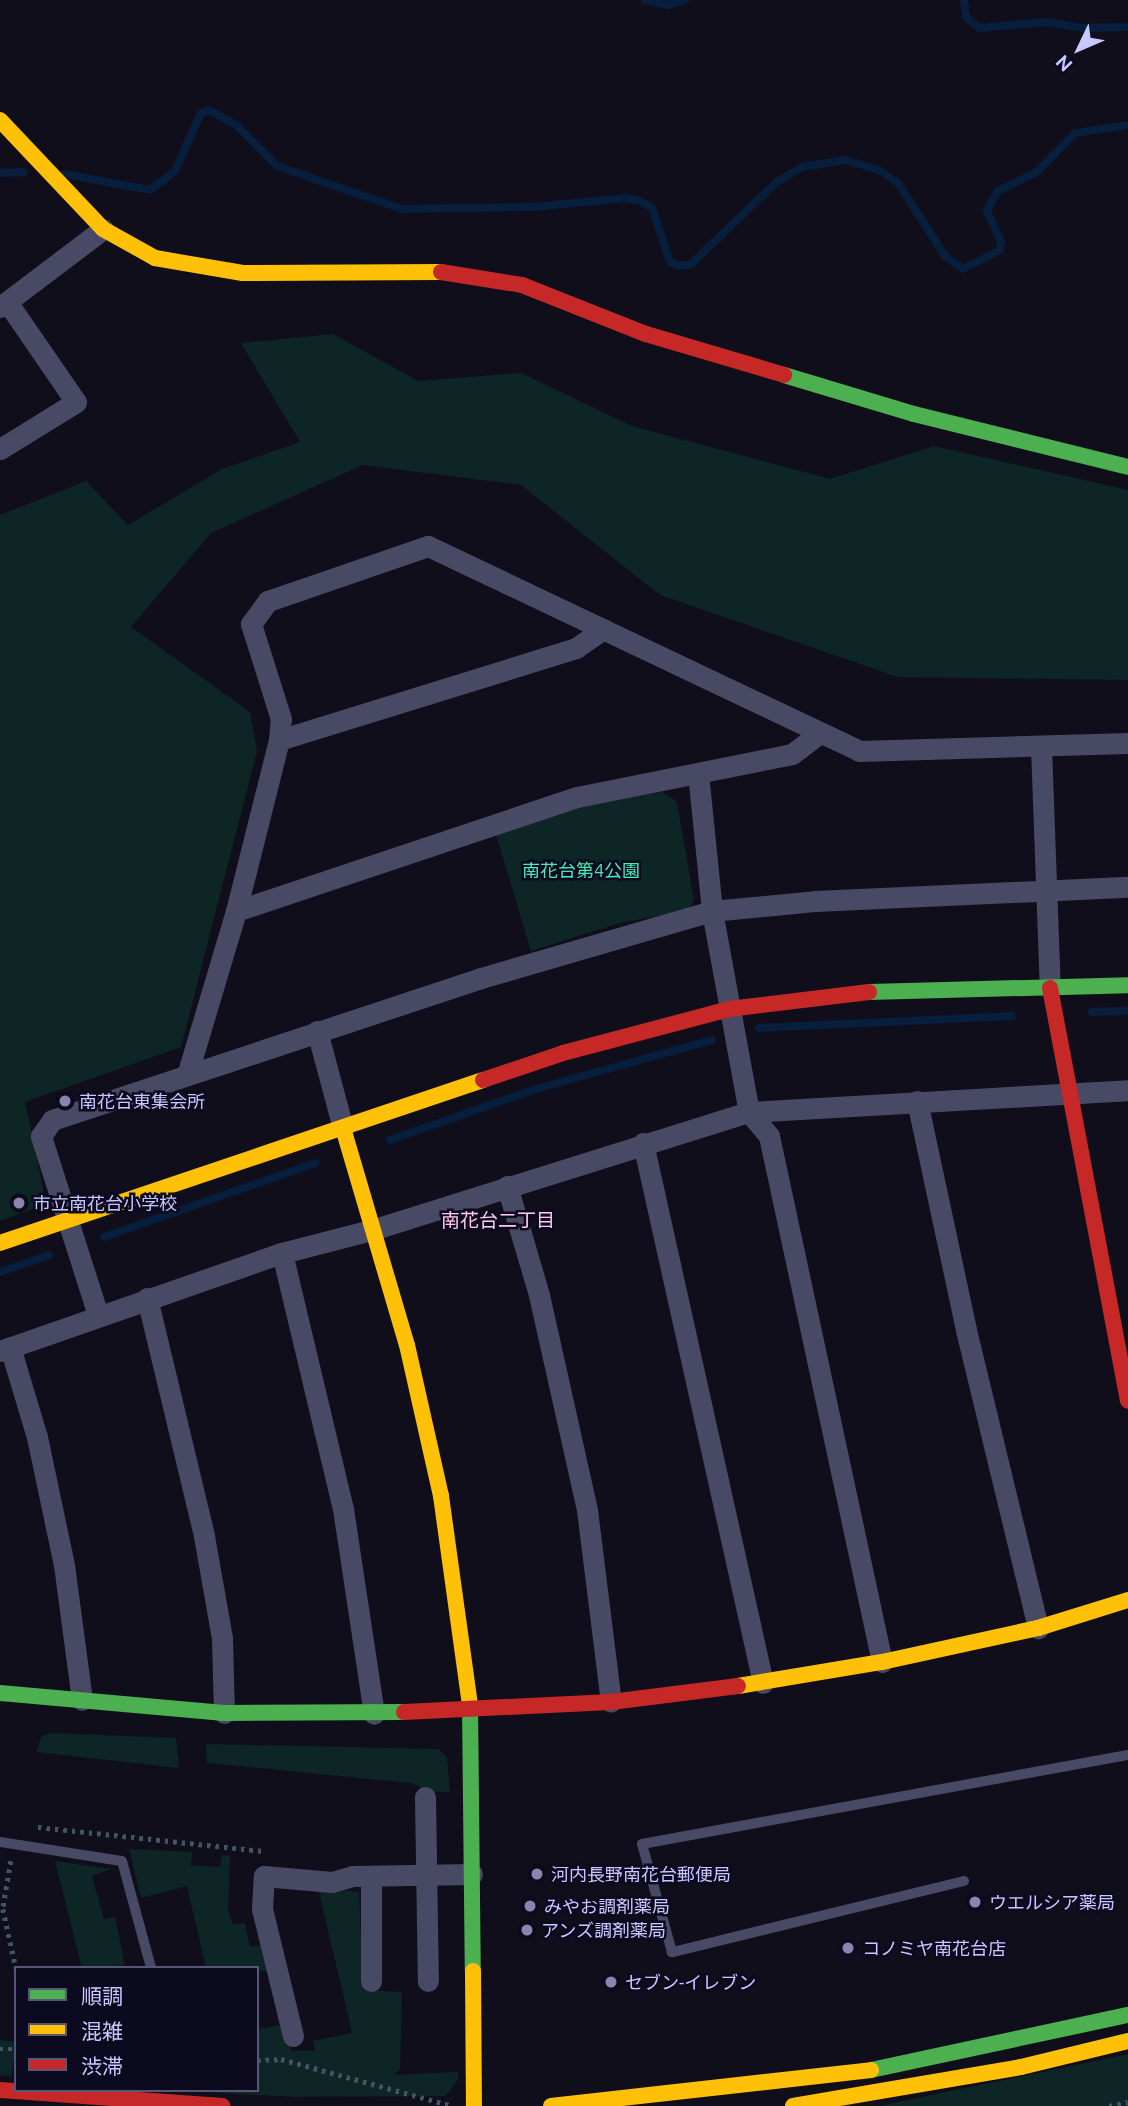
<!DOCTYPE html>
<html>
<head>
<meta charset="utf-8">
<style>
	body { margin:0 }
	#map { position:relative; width:1128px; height:2106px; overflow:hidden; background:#100e1a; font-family:Ubuntu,"Noto Sans JP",sans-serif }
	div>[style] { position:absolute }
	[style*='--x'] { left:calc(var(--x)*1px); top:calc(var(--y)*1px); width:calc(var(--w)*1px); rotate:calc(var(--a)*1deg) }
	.green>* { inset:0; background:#0d2524; transform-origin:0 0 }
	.stream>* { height:8px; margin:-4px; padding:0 4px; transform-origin:4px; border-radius:4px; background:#071e3d }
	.path>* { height:4.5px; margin-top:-2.25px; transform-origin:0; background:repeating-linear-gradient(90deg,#425562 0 3.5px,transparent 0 8.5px) }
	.lane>* { height:10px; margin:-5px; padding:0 5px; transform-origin:5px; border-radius:5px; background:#484964 }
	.street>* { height:21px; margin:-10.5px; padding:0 10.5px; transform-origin:10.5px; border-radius:10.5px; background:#484964 }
	.fast>* { height:16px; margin:-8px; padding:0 8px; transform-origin:8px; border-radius:8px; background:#4caf50 }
	.slow>* { height:16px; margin:-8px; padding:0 8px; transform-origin:8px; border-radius:8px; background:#ffc107 }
	.jam>* { height:16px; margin:-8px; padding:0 8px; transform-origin:8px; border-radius:8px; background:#c62828 }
	.dots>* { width:19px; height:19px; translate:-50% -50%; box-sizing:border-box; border:4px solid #0c0a1e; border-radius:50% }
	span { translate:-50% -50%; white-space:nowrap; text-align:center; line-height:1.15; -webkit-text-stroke:5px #0c0a1e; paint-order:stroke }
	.park-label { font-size:18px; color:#46ecb6 }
	.poi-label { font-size:18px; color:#c9c7ff }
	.left { translate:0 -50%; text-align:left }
	.neighbourhood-label { font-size:19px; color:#ffc9ef }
	.legend { position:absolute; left:14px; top:1966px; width:245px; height:126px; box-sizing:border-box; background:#0c0a1e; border:2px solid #585678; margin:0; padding:9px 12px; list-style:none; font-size:21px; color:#c9c7ff }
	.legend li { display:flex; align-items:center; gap:14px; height:35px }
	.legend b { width:35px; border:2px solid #585678 }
	.north { position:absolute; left:1044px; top:14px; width:70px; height:70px; -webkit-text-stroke:5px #0c0a1e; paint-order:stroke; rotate:226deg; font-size:19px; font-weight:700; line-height:28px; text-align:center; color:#c9c7ff }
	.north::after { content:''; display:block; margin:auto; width:24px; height:32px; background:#c9c7ff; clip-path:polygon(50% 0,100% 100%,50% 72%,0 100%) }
</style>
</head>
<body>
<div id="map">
	<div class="green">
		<i style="clip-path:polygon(333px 334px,418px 381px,521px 373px,632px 426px,830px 479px,934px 446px,1128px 490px,1128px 680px,898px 677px,660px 595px,521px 485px,363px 465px,211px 533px,131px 627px,250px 712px,257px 751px,181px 1047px,25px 1102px,45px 1197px,33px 1209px,0 1221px,0 515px,86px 481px,128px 525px,222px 469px,300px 442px,241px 343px)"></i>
		<i style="clip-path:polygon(662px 792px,677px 802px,694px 900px,688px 912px,623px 922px,531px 951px,495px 831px,581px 805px)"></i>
		<i style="clip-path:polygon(52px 1733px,176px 1738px,179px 1768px,36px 1752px,42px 1736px)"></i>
		<i style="clip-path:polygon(206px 1744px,439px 1749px,447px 1757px,450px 1792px,433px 1792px,411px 1783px,207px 1763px)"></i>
		<i style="clip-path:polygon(129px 1849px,192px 1852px,191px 1865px,220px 1867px,222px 1855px,230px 1856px,228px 1909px,233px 1925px,245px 1923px,250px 1947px,266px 1944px,272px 1971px,206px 1968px,187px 1886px,141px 1898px)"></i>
		<i style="clip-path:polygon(55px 1861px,112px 1869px,92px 1876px,104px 1919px,115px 1917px,125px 1965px,82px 1968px)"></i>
		<i style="clip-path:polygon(318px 1887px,359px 1892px,363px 1990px,402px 1992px,400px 2069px,394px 2075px,458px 2072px,458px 2080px,445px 2096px,294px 2097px,168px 2090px,257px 2090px,257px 2021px,260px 2029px,285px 2024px,291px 2051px,315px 2051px,313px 2041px,352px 2033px)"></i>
		<i style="left:0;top:2040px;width:16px;height:35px;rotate:7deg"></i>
		<i style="clip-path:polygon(1128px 2054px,1128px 2106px,879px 2106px)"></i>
	</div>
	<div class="stream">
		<i style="--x:645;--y:0;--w:24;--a:12"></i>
		<i style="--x:668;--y:5;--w:18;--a:-16"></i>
		<i style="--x:964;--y:0;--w:17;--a:83"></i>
		<i style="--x:966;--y:17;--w:17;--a:40"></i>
		<i style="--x:979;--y:28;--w:66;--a:-5.2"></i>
		<i style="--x:1045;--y:22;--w:36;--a:9"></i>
		<i style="--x:1081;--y:28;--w:47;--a:-1.2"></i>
		<i style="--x:0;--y:173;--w:24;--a:-2"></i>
		<i style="--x:64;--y:174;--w:87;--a:10.5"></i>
		<i style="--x:150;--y:190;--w:31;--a:-37"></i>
		<i style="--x:175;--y:171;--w:64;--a:-65.9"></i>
		<i style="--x:201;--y:113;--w:9;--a:-21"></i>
		<i style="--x:209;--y:110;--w:31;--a:29"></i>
		<i style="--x:236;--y:125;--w:58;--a:45"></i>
		<i style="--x:277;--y:166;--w:132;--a:19"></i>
		<i style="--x:402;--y:209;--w:132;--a:-0.9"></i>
		<i style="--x:534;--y:207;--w:91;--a:-5.6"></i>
		<i style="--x:625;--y:198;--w:15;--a:11"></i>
		<i style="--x:640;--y:201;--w:14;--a:30"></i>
		<i style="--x:652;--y:208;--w:57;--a:71.6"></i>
		<i style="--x:670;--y:262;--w:10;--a:24"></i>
		<i style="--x:679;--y:266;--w:12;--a:-9"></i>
		<i style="--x:691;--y:264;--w:120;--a:-43.7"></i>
		<i style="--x:778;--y:181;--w:28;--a:-30"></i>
		<i style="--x:802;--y:167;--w:44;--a:-9.2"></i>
		<i style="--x:845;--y:160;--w:33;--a:16"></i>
		<i style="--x:877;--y:169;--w:25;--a:34"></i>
		<i style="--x:898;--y:183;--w:87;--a:57.2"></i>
		<i style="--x:945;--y:256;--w:22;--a:36"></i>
		<i style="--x:963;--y:269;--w:42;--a:-27.2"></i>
		<i style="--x:1000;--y:250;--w:8;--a:-83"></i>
		<i style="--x:1001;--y:242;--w:35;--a:-114"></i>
		<i style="--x:987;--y:210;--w:22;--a:-60"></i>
		<i style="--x:998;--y:191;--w:43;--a:-26"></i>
		<i style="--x:1037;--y:172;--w:54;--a:-45.7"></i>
		<i style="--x:1075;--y:133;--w:54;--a:-8.6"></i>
		<i style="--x:1092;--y:1012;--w:36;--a:-2"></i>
		<i style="--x:759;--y:1028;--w:253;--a:-2.7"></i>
		<i style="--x:390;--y:1140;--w:155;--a:-19.3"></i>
		<i style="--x:536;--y:1089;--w:182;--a:-15.6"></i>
		<i style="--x:104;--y:1237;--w:224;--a:-19.3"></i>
		<i style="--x:0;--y:1272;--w:52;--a:-19.1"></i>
	</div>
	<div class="path">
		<i style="--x:38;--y:1827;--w:226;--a:6.1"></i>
		<i style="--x:11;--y:1861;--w:49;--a:99.5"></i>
		<i style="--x:3;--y:1909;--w:60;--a:77.6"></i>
		<i style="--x:0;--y:2049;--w:16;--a:0"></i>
		<i style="--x:257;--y:2060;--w:24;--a:-2"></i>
		<i style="--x:281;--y:2059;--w:174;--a:15.3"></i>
		<i style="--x:1109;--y:2106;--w:19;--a:-12"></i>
	</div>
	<div class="lane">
		<i style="--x:0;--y:1842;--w:123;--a:8.9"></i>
		<i style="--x:122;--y:1861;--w:111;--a:74.8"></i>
		<i style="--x:964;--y:1881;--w:301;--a:166.3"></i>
		<i style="--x:672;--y:1952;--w:112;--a:-105.5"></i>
		<i style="--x:642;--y:1844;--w:494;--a:-10.4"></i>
	</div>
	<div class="street">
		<i style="--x:0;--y:307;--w:129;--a:-37.1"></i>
		<i style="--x:0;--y:449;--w:89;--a:-31.7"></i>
		<i style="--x:76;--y:402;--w:120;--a:-124.5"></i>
		<i style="--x:279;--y:740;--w:311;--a:-17.2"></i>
		<i style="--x:576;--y:648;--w:33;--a:-35"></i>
		<i style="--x:1041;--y:747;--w:241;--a:87.9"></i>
		<i style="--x:698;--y:773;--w:139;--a:84.2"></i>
		<i style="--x:712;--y:911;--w:204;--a:79.6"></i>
		<i style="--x:749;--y:1112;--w:31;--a:50"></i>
		<i style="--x:769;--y:1136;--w:538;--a:77.88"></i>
		<i style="--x:236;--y:911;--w:360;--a:-18.5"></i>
		<i style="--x:577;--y:797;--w:219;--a:-11.3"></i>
		<i style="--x:792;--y:754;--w:31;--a:-37"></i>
		<i style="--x:317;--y:1031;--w:100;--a:75"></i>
		<i style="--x:188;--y:1072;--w:168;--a:-73.4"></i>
		<i style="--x:236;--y:911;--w:176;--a:-75.9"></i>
		<i style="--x:279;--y:740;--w:21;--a:-85"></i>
		<i style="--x:281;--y:719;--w:100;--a:-107.5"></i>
		<i style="--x:251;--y:624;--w:29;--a:-54"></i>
		<i style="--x:268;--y:601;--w:169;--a:-19"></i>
		<i style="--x:428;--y:546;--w:477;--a:25.4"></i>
		<i style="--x:859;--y:751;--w:269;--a:-1.7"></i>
		<i style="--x:917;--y:1101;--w:234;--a:77.9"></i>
		<i style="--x:966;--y:1330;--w:307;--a:76.4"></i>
		<i style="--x:643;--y:1143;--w:553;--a:77.47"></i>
		<i style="--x:507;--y:1186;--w:114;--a:73.6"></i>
		<i style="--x:539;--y:1295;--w:220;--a:77.4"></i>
		<i style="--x:587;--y:1510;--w:193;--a:82.9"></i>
		<i style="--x:282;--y:1253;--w:263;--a:76.6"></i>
		<i style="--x:343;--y:1509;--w:207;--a:81.4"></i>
		<i style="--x:147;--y:1298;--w:245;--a:76.5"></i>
		<i style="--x:204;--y:1536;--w:104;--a:80"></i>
		<i style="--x:222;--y:1638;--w:75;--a:88.5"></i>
		<i style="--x:98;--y:1315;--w:188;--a:-107.7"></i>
		<i style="--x:41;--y:1136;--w:19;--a:-55"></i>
		<i style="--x:52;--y:1120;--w:452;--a:-18.3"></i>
		<i style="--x:481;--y:978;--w:241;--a:-16.2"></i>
		<i style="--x:712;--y:911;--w:103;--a:-5.5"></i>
		<i style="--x:815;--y:901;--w:313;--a:-2.6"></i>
		<i style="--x:10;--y:1347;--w:94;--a:73.3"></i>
		<i style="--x:37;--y:1437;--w:131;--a:78.1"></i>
		<i style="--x:64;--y:1565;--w:136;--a:82.4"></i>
		<i style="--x:0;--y:1351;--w:299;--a:-19.2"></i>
		<i style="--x:282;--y:1253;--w:96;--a:-14.5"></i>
		<i style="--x:375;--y:1229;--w:392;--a:-17.4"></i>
		<i style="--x:749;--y:1112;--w:380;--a:-3.3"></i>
		<i style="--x:425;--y:1797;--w:184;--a:89.1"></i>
		<i style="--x:371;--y:1981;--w:105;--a:-90"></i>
		<i style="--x:293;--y:2036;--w:131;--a:-103.7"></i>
		<i style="--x:262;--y:1909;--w:33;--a:-87"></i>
		<i style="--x:264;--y:1876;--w:68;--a:5"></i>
		<i style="--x:332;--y:1882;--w:22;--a:-16"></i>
		<i style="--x:353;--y:1876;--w:119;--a:-1"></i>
	</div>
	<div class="fast">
		<i style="--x:784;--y:375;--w:136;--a:16.7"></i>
		<i style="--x:914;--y:414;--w:220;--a:13.9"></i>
		<i style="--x:869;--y:992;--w:259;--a:-1.5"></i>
		<i style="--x:0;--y:1693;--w:225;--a:5.1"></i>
		<i style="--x:224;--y:1713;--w:180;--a:-0.3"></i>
		<i style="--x:470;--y:1705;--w:266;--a:89.4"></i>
		<i style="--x:871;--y:2070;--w:263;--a:-12.1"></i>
	</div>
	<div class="slow">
		<i style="--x:0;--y:120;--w:150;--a:46.6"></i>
		<i style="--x:103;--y:229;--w:60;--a:29.1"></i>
		<i style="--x:155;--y:258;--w:89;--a:9.7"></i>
		<i style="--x:243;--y:273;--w:198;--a:-0.3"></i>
		<i style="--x:343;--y:1128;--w:226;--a:73.6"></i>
		<i style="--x:407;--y:1345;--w:155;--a:77.3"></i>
		<i style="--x:441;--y:1496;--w:211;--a:82.1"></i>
		<i style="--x:0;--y:1243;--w:510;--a:-18.65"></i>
		<i style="--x:738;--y:1686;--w:146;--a:-9.5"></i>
		<i style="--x:882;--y:1662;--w:160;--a:-12.3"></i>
		<i style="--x:1038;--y:1628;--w:94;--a:-17.3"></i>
		<i style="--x:473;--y:1971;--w:135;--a:89.6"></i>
		<i style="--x:551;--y:2106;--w:322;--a:-6.4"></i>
		<i style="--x:793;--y:2106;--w:231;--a:-9.7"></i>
		<i style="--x:1021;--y:2067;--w:110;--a:-13.7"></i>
	</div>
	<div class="jam">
		<i style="--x:441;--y:272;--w:82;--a:9.1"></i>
		<i style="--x:522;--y:285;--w:133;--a:21.6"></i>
		<i style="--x:646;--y:334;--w:144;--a:16.5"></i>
		<i style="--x:1050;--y:988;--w:420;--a:79.3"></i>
		<i style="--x:483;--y:1080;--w:84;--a:-18.6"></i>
		<i style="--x:563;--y:1053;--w:172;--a:-14.8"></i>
		<i style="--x:729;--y:1009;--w:141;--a:-6.9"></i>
		<i style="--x:404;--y:1712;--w:207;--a:-2.8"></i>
		<i style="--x:611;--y:1702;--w:128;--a:-7.2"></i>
		<i style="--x:0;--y:2090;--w:223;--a:4.1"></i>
	</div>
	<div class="dots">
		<i style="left:65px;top:1101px;background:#8886af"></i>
		<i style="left:19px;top:1203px;background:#8886af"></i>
		<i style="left:537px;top:1874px;background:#8886af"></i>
		<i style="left:975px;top:1902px;background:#8886af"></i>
		<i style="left:530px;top:1906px;background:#8886af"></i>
		<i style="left:527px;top:1930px;background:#8886af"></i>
		<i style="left:848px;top:1948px;background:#8886af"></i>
		<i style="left:611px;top:1982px;background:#8886af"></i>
	</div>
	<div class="park-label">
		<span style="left:581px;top:870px">南花台第4公園</span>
	</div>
	<div class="poi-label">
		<span class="left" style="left:79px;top:1101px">南花台東集会所</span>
		<span class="left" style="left:33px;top:1203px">市立南花台小学校</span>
		<span class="left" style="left:551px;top:1874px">河内長野南花台郵便局</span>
		<span class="left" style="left:989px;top:1902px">ウエルシア薬局</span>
		<span class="left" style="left:544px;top:1906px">みやお調剤薬局</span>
		<span class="left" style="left:541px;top:1930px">アンズ調剤薬局</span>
		<span class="left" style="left:862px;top:1948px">コノミヤ南花台店</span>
		<span class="left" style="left:625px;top:1982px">セブン-イレブン</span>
	</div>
	<div class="neighbourhood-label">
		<span style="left:498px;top:1221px">南花台二丁目</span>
	</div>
	<ul class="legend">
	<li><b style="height:9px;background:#4caf50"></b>順調</li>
	<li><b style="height:9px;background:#ffc107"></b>混雑</li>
	<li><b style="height:9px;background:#c62828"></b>渋滞</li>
	</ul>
	<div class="north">N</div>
</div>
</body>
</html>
